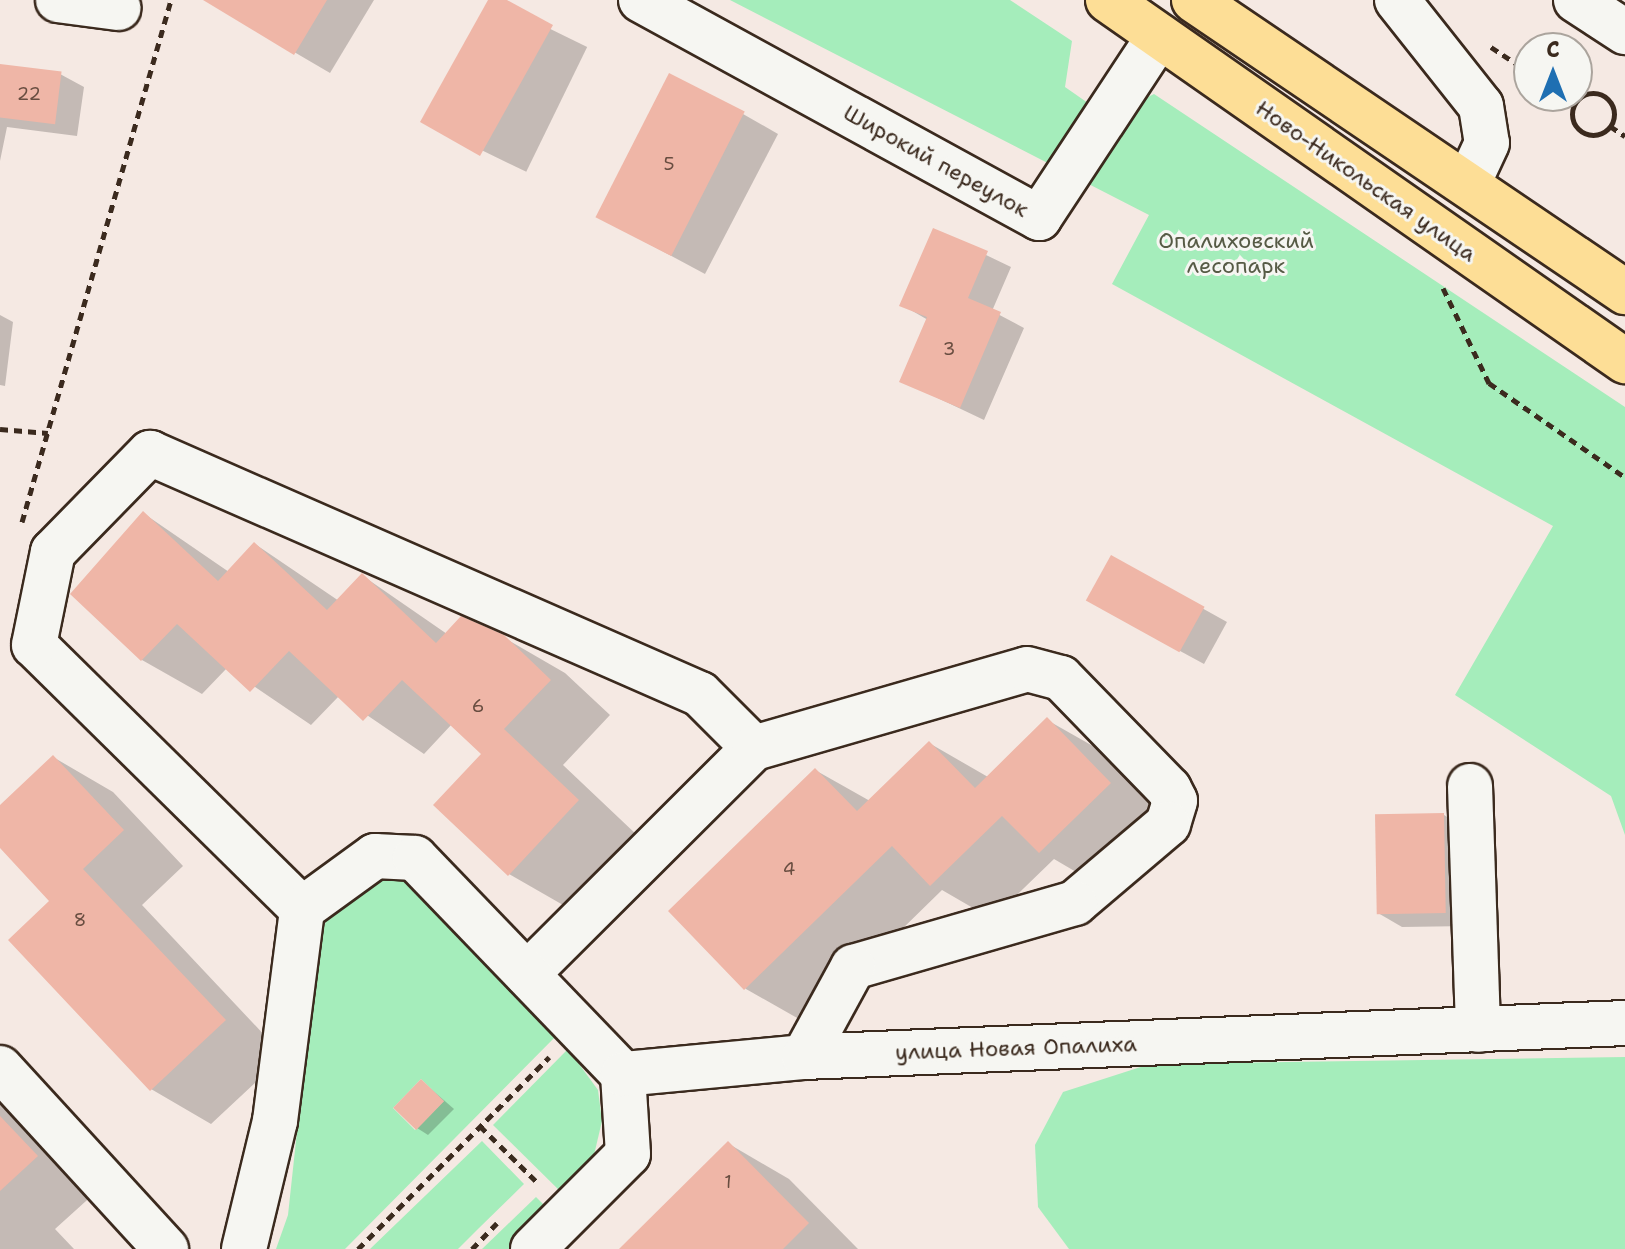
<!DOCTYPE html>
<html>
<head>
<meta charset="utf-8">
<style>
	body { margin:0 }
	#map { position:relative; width:1625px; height:1249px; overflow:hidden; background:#f5e9e3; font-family:"Shantell Sans",sans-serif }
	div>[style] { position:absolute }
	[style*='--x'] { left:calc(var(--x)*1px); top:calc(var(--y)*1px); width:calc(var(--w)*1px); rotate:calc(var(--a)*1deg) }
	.green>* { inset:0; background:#a5edbb }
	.shadow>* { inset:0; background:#0003; transform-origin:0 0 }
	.building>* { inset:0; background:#efb6a7; transform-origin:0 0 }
	.path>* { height:5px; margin-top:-2.5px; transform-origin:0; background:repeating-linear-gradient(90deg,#3b2a1e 0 8px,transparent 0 14px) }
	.path>.ring { margin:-2.5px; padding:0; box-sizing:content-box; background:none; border:5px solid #3b2a1e; border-radius:50% }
	.roads { filter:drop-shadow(2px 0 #3b2a1e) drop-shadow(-2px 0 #3b2a1e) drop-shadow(0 2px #3b2a1e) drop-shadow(0 -2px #3b2a1e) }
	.minor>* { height:44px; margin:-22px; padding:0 22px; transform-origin:22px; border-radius:22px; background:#f6f6f2 }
	.major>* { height:44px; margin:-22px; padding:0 22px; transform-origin:22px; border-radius:22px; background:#fdde96 }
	span { translate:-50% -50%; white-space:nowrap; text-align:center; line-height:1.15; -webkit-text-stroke:6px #f6f6f2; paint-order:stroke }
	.number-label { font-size:18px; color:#684d40 }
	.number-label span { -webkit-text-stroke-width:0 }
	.street-label { font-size:22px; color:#3b2a1e }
	.park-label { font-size:22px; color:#565b45 }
	.north { position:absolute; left:1513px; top:32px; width:80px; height:80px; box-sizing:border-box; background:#f6f6f2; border:2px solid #aba49d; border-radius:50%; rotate:0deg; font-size:22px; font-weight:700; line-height:32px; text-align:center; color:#3b2a1e }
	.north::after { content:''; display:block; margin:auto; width:28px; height:36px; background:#1f6fb2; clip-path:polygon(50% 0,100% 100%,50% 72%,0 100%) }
</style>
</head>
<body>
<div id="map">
	<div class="green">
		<i style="clip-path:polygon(730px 0,1010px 0,1072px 41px,1065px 87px,1108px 117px,1154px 94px,1625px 407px,1625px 835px,1611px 796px,1455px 695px,1553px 526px,1112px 284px,1149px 215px)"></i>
		<i style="clip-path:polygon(evenodd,377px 879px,417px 881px,560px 1032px,345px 1249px,276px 1249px,288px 1215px,318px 937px,336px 903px,377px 879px,421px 1079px,444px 1101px,415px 1130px,393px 1108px,421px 1079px)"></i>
		<i style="clip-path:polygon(568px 1049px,598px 1090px,602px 1121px,590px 1172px,566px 1197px,493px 1125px)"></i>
		<i style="clip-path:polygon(1625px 1057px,1625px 1249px,1069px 1249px,1038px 1207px,1035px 1145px,1063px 1092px,1150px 1064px)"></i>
		<i style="clip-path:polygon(482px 1141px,524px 1184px,479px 1228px,458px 1249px,370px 1249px)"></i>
		<i style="clip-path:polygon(536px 1197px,553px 1214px,517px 1249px,482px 1249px)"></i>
	</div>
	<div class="shadow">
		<i style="clip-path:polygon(249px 0,374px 0,330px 73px,238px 19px)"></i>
		<i style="left:491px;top:0;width:107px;height:139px;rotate:26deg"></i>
		<i style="clip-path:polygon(0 66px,60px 74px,84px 87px,77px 136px,7px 127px,0 161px)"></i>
		<i style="clip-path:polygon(743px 114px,778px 134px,705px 274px,597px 216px)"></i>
		<i style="clip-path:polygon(934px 230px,1011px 267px,992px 311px,1024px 328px,984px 420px,902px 381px,928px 320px,902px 305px)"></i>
		<i style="clip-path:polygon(0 315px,13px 322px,5px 386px,0 385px)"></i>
		<i style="clip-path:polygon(143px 513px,229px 572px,255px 544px,339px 601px,363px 576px,447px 634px,503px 637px,565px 673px,610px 715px,563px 765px,638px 836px,570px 909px,509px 874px,484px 754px,452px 724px,424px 754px,339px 696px,311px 725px,227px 668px,202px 694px,142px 660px,72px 594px)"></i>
		<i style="clip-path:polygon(1112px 558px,1227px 622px,1204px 664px,1112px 614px)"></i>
		<i style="clip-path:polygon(1047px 720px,1107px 754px,1170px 819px,1100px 886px,1054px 859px,992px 919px,942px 890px,806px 1023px,746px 989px,670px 912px,815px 770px,870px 801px,929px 743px,988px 777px)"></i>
		<i style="clip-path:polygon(53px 757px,113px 792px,183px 866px,142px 905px,284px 1056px,211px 1124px,151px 1089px,52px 901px,0 845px,0 808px)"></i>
		<i style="clip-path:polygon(1444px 815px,1468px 829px,1469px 926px,1402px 927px,1378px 913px)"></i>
		<i style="clip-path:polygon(422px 1081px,454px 1109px,428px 1135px,417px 1128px)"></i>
		<i style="clip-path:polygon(0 1102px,28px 1118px,96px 1192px,55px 1229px,74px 1249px,0 1249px)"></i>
		<i style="clip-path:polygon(729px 1144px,789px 1179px,858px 1249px,622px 1249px)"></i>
	</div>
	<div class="building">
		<i style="clip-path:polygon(203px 0,327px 0,294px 55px)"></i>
		<i style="clip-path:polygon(488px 0,507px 0,553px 25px,480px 156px,420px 122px)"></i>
		<i style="left:0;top:64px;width:62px;height:53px;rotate:7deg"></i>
		<i style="left:669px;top:73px;width:85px;height:162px;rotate:27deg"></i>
		<i style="clip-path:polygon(933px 228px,988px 251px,968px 298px,1001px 312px,960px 408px,899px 382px,927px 317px,899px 306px)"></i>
		<i style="clip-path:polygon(143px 511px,218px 581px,254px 542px,327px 610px,362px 573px,436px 643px,461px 616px,504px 635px,551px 680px,504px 729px,579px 800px,508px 876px,433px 805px,481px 754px,402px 680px,363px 721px,289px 651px,250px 692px,177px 624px,141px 661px,70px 594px)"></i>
		<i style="left:1111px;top:555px;width:107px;height:52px;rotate:29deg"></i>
		<i style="clip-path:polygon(1047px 717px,1111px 783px,1039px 853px,1002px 816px,930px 886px,892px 846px,744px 990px,668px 911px,815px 768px,857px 811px,929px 741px,975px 788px)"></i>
		<i style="clip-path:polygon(53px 755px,124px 830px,83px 869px,226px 1020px,150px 1091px,8px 940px,49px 901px,0 848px,0 805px)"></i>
		<i style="left:1444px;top:813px;width:100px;height:69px;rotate:89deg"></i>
		<i style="left:421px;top:1079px;width:32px;height:40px;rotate:44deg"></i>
		<i style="clip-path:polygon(0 1116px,38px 1156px,0 1191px)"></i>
		<i style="clip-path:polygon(728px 1141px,809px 1223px,783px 1249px,619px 1249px)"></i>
	</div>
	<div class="path">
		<i style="--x:1491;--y:47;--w:45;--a:33.3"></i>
		<i class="ring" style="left:1572px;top:93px;width:37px;height:37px"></i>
		<i style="--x:1565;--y:96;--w:12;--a:35"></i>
		<i style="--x:1610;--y:126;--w:18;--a:34"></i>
		<i style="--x:1443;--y:288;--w:106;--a:64.2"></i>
		<i style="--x:1489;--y:383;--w:165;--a:34.7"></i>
		<i style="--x:0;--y:429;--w:48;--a:4.8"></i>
		<i style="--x:22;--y:522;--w:543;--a:-74.07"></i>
		<i style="--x:480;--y:1126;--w:83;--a:44.5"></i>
		<i style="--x:358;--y:1249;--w:271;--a:-45.1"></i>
		<i style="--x:472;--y:1249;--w:36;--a:-46"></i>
	</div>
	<div class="roads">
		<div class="minor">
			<i style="--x:58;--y:0;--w:61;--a:7.6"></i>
			<i style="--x:641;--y:0;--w:454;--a:28.7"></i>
			<i style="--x:1039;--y:218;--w:218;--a:-56.6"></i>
			<i style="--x:1397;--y:0;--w:135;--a:51.6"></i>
			<i style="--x:1481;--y:106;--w:37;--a:81"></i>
			<i style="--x:1487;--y:143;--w:45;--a:114.9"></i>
			<i style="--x:1576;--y:0;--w:59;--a:33.1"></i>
			<i style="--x:1470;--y:786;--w:244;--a:88.1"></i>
			<i style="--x:302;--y:909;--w:376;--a:-135.4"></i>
			<i style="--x:34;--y:645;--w:95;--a:-78.5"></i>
			<i style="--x:53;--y:552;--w:139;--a:-45.6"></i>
			<i style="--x:150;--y:453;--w:600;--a:23.66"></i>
			<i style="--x:700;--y:694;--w:76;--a:45"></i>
			<i style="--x:527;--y:974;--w:320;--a:-44.9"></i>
			<i style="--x:754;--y:748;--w:284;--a:-16.1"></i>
			<i style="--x:1027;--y:669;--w:35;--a:15"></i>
			<i style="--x:1061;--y:678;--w:155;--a:45.8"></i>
			<i style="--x:1169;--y:789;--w:13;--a:63"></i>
			<i style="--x:1175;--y:801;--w:24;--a:107"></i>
			<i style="--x:1168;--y:824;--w:122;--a:139.7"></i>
			<i style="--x:1075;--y:903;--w:231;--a:163.9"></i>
			<i style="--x:853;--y:967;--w:102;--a:118.6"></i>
			<i style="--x:0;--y:1068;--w:246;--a:47.5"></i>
			<i style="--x:244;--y:1249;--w:132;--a:-76.4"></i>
			<i style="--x:275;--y:1121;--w:214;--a:-82.7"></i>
			<i style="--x:302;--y:909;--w:90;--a:-36"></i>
			<i style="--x:375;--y:856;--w:40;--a:2.9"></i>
			<i style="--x:415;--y:858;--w:300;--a:46.1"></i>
			<i style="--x:533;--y:1249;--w:134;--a:-45"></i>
			<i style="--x:628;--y:1154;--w:80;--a:-93.6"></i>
			<i style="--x:623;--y:1074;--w:182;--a:-5.4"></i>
			<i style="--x:804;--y:1057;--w:822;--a:-2.37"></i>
		</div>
		<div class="major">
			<i style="--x:1108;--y:0;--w:631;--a:34.93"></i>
			<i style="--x:1194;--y:0;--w:521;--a:34.12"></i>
		</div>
	</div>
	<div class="number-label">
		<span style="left:29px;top:94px">22</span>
		<span style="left:669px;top:164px">5</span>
		<span style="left:949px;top:349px">3</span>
		<span style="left:478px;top:706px">6</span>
		<span style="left:789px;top:869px">4</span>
		<span style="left:80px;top:920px">8</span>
		<span style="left:728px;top:1182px">1</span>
	</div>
	<div class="street-label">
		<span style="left:936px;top:161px;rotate:29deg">Широкий переулок</span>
		<span style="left:1366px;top:181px;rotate:35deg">Ново-Никольская улица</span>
		<span style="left:1016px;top:1048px;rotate:-2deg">улица Новая Опалиха</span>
	</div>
	<div class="park-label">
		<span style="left:1236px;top:253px">Опалиховский<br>лесопарк</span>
	</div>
	<div class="north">С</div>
</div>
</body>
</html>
